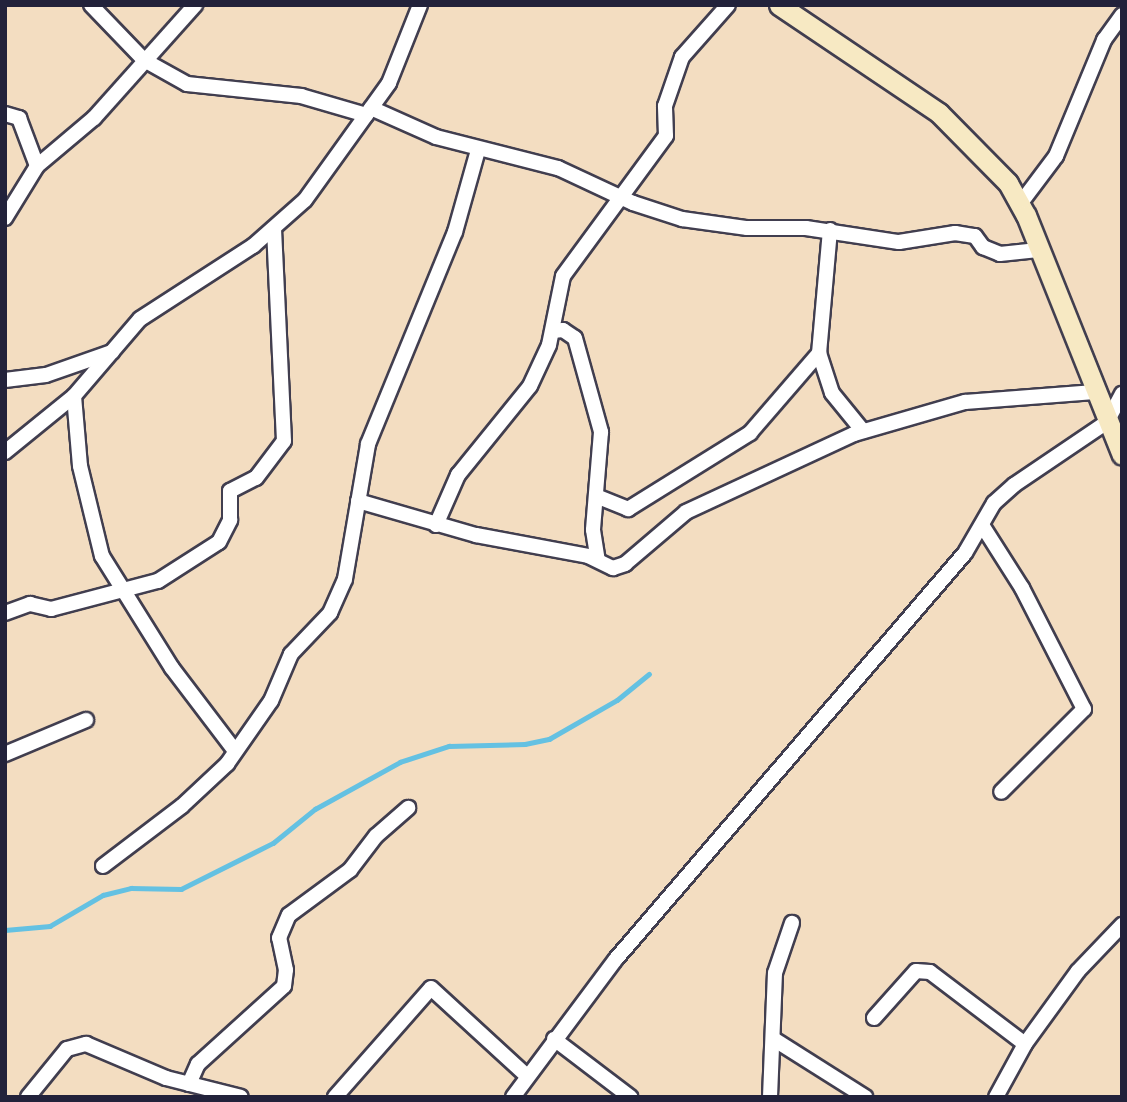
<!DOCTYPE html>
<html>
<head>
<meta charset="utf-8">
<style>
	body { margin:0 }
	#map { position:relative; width:1127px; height:1102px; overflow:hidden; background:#f3ddc1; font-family:"Shantell Sans",sans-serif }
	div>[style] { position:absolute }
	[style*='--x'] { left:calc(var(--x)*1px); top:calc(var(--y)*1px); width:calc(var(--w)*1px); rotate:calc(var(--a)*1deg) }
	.stream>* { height:4.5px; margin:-2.25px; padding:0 2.25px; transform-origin:2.25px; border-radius:2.25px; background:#64c1e2 }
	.roads { filter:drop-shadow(2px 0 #413e4f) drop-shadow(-2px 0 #413e4f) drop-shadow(0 2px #413e4f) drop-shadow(0 -2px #413e4f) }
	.street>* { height:14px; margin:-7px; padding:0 7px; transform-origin:7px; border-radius:7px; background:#fff }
	.secondary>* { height:19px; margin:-9.5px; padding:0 9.5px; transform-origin:9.5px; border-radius:9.5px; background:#f7e9c3 }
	span { translate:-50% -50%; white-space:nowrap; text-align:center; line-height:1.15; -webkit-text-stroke:7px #f6f6f2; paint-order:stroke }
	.frame { position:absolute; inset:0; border:7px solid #22223b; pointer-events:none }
</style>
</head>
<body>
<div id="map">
	<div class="stream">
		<i style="--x:5;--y:930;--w:45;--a:-5.1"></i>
		<i style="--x:50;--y:926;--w:61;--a:-30.3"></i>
		<i style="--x:103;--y:895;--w:29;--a:-14"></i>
		<i style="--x:131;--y:888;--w:50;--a:1.1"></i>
		<i style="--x:181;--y:889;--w:103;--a:-26.6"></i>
		<i style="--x:273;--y:843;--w:54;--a:-39"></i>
		<i style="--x:315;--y:809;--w:97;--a:-28.9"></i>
		<i style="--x:400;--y:762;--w:52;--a:-18.1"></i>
		<i style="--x:449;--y:746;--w:76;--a:-1.5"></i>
		<i style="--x:525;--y:744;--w:25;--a:-12"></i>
		<i style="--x:549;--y:739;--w:78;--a:-29.8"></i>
		<i style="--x:617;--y:700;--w:41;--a:-39.1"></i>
	</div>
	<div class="roads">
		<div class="street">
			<i style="--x:91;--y:5;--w:76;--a:46.1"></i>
			<i style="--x:144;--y:60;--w:49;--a:29.2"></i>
			<i style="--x:187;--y:84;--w:115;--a:6"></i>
			<i style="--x:301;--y:96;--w:68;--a:16.3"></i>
			<i style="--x:371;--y:108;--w:71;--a:24"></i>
			<i style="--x:436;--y:137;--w:126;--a:14.3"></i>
			<i style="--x:558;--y:168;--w:83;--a:25"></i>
			<i style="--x:633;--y:203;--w:52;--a:18.1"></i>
			<i style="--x:682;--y:219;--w:66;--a:7.9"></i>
			<i style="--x:747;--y:228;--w:59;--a:0"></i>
			<i style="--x:806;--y:228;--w:94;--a:8.6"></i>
			<i style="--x:899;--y:242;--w:57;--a:-9.1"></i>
			<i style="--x:955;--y:233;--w:20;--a:9"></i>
			<i style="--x:975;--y:236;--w:14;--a:54"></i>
			<i style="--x:983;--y:247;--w:18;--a:22"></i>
			<i style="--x:1000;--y:254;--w:38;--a:-6"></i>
			<i style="--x:5;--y:114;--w:15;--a:16"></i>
			<i style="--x:19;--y:118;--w:51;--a:69.4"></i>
			<i style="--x:1020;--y:204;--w:60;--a:-53.1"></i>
			<i style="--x:1056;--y:156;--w:126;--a:-67.5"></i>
			<i style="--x:1104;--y:40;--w:31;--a:-54"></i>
			<i style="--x:5;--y:218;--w:61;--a:-58.4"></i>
			<i style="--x:37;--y:166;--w:75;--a:-40.1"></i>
			<i style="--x:94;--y:118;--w:152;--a:-48.2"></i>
			<i style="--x:830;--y:230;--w:123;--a:95.1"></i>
			<i style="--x:819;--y:353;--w:42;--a:72"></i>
			<i style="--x:832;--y:393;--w:49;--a:50.8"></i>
			<i style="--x:553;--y:331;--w:10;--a:-6"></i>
			<i style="--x:563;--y:330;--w:14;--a:34"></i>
			<i style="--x:575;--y:338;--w:98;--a:74.5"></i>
			<i style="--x:601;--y:432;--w:98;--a:94.7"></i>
			<i style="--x:593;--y:530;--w:30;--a:81"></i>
			<i style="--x:5;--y:380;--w:41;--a:-7"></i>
			<i style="--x:46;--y:375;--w:70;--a:-19.2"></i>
			<i style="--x:74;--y:396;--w:70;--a:85.1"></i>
			<i style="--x:80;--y:466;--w:93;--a:76.3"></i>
			<i style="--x:102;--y:556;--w:132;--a:58"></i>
			<i style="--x:172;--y:668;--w:104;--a:52.8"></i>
			<i style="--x:5;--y:452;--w:89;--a:-39.1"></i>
			<i style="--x:74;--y:396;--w:101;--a:-49.4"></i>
			<i style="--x:140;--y:319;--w:135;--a:-32.9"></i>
			<i style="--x:253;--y:246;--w:69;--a:-41.5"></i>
			<i style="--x:305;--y:200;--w:144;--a:-54.3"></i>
			<i style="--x:389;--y:83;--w:84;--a:-68.3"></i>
			<i style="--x:596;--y:496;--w:35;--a:22"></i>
			<i style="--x:628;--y:509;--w:144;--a:-31.9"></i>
			<i style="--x:750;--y:433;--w:106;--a:-49.2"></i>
			<i style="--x:358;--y:501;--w:123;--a:16.1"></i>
			<i style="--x:476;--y:535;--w:114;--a:10.6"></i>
			<i style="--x:588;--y:556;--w:28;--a:26"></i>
			<i style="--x:613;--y:568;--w:13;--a:-18"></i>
			<i style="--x:625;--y:564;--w:80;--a:-40.4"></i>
			<i style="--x:686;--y:512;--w:185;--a:-24.9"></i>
			<i style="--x:854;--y:434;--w:116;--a:-16.1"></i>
			<i style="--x:965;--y:402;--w:130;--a:-4.4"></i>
			<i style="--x:436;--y:525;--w:55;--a:-66.3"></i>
			<i style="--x:458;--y:475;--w:114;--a:-51"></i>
			<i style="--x:530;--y:386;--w:45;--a:-65.1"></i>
			<i style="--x:549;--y:345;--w:70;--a:-78.5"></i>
			<i style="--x:563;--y:276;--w:174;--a:-53.7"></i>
			<i style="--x:666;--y:136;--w:30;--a:-92"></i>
			<i style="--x:665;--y:106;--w:52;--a:-70.9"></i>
			<i style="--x:682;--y:57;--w:69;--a:-48.5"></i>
			<i style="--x:982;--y:525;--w:75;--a:57.6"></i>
			<i style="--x:1022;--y:588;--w:136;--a:62.9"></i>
			<i style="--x:1084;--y:709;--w:117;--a:135"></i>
			<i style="--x:5;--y:613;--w:27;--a:-20"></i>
			<i style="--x:30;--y:604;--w:22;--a:13"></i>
			<i style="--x:51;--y:609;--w:111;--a:-14.7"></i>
			<i style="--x:158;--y:581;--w:72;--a:-32.6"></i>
			<i style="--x:219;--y:542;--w:25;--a:-63"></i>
			<i style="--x:230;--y:520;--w:29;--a:-90"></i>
			<i style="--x:230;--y:491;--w:29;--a:-27"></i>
			<i style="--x:256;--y:478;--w:46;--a:-52.9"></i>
			<i style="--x:284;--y:441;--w:212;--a:-92.7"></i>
			<i style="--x:5;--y:754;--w:88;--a:-22.8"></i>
			<i style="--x:103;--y:866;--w:99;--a:-37.2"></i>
			<i style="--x:182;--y:806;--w:62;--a:-43"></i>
			<i style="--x:227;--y:764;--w:77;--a:-55.1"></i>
			<i style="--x:271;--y:701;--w:51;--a:-66.9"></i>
			<i style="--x:291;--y:654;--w:57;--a:-46.4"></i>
			<i style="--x:330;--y:613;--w:37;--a:-66"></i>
			<i style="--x:345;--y:579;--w:137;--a:-80.3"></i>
			<i style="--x:368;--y:444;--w:229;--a:-67.7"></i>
			<i style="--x:455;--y:232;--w:85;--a:-74.3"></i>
			<i style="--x:874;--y:1018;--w:63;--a:-48.2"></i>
			<i style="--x:916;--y:971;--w:14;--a:4"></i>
			<i style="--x:930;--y:972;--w:119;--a:37.2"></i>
			<i style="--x:554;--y:1039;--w:96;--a:37.3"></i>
			<i style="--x:775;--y:1040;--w:107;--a:32.3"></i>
			<i style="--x:189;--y:1084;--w:22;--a:-66"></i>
			<i style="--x:198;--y:1064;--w:116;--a:-42.2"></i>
			<i style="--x:284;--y:986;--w:16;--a:-83"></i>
			<i style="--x:286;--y:970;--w:33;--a:-102"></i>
			<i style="--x:279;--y:938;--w:25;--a:-67"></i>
			<i style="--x:289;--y:915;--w:76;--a:-36.4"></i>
			<i style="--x:350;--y:870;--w:43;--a:-52.6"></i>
			<i style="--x:376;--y:836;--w:43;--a:-41.2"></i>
			<i style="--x:28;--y:1097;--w:62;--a:-50.9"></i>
			<i style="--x:67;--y:1049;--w:20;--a:-15"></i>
			<i style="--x:86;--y:1044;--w:87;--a:23"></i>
			<i style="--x:166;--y:1078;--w:77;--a:14.2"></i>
			<i style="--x:335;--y:1097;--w:145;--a:-48.6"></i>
			<i style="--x:431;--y:988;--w:130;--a:42.5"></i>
			<i style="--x:513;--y:1097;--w:172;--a:-53.3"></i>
			<i style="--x:616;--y:959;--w:535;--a:-49.32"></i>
			<i style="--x:965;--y:553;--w:58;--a:-59.9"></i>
			<i style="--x:994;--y:503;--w:27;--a:-42"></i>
			<i style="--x:1014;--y:485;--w:112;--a:-34.1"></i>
			<i style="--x:1107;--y:422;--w:32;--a:-62"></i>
			<i style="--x:770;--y:1097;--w:124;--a:-87.7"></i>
			<i style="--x:775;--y:973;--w:53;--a:-71.2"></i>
			<i style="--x:996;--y:1097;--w:60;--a:-61.3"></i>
			<i style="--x:1025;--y:1044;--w:90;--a:-54"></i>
			<i style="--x:1078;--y:971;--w:64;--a:-46.3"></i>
		</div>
		<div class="secondary">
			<i style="--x:779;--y:5;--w:193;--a:34"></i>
			<i style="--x:939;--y:113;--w:98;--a:45.4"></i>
			<i style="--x:1008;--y:183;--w:37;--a:61"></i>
			<i style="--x:1026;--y:215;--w:258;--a:68.2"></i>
		</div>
	</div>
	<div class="frame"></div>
</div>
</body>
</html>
